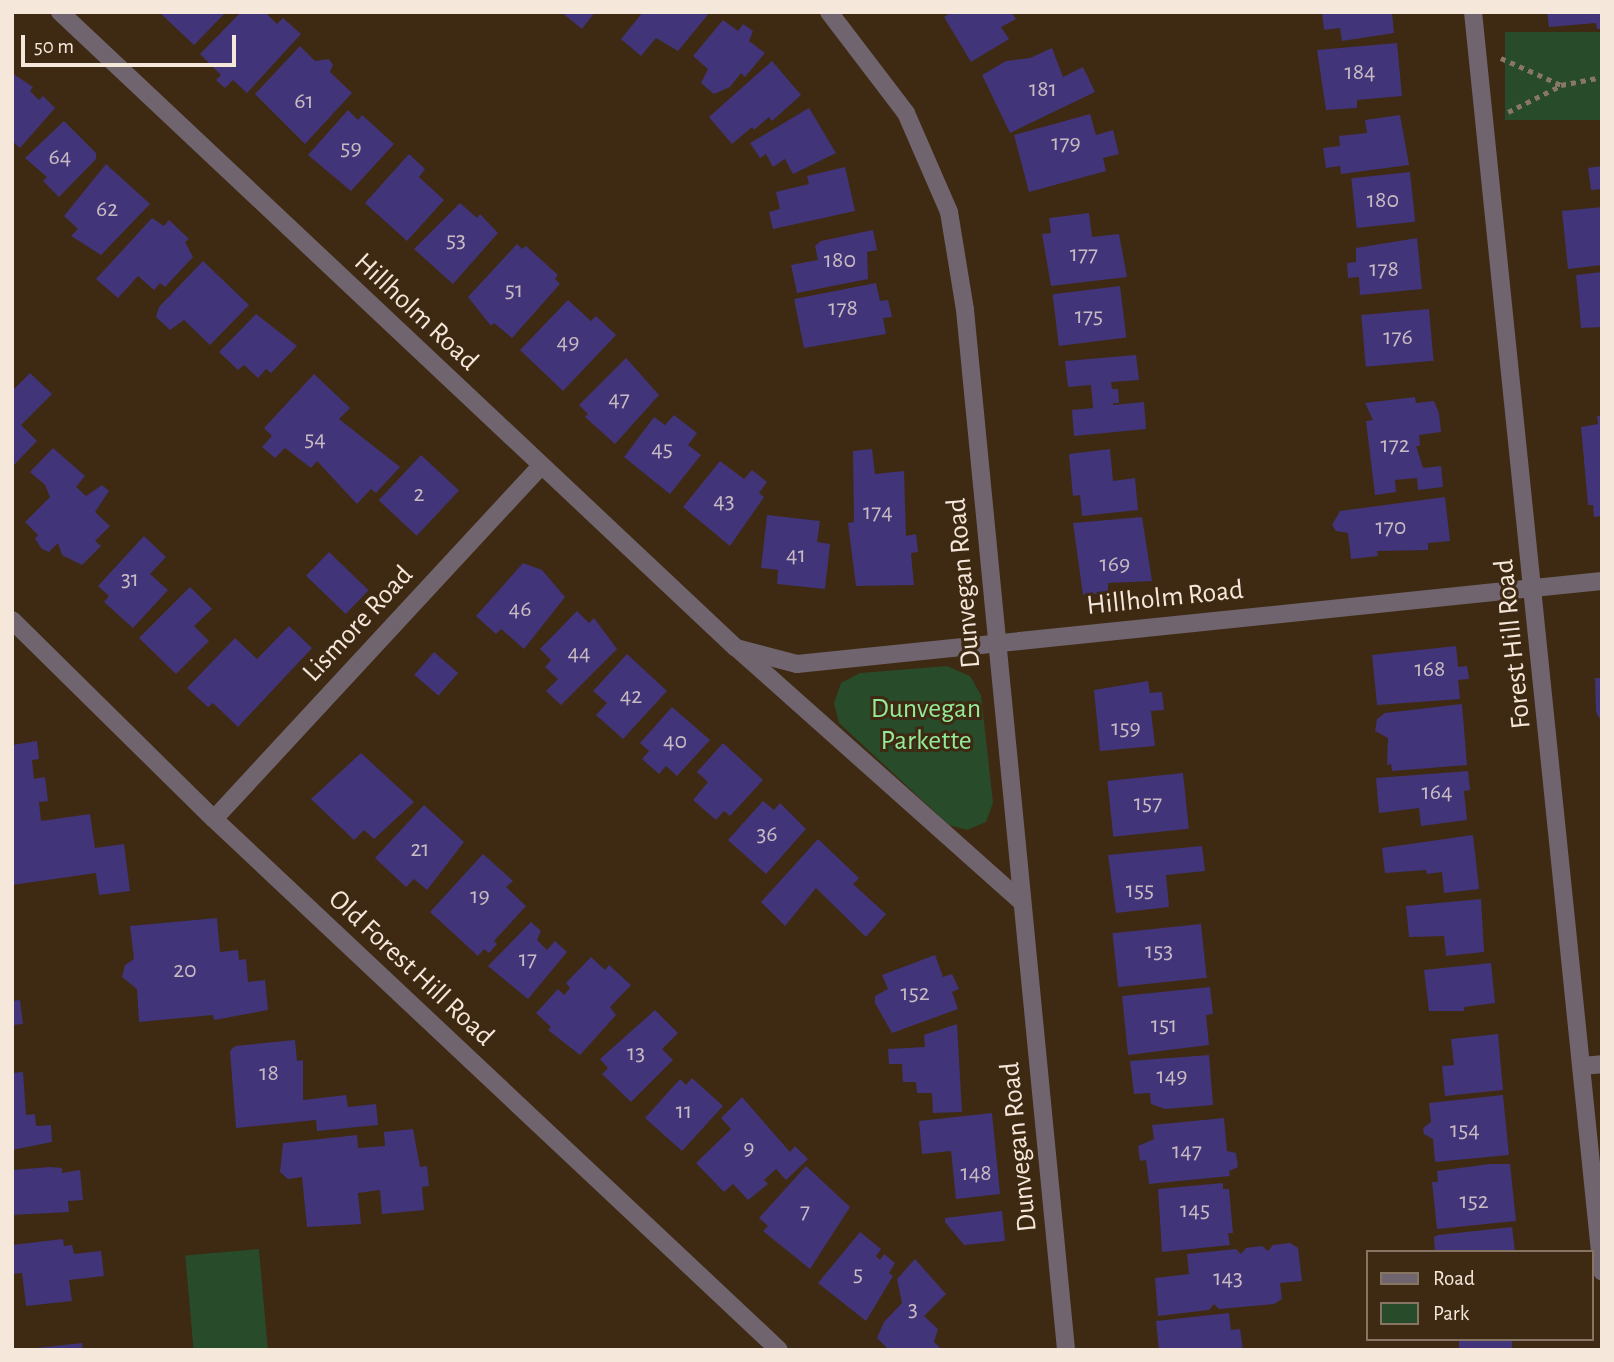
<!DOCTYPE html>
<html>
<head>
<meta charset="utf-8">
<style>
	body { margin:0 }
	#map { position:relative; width:1614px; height:1362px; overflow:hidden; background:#3e2913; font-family:"Alegreya Sans",sans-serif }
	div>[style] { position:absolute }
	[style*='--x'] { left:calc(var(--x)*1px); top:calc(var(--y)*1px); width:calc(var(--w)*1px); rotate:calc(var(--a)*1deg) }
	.green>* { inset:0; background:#284b2a; transform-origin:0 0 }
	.building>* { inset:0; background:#423478; transform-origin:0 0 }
	.path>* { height:4.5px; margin-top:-2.25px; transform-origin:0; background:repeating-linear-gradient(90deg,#897765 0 5px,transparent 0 10px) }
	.minor>* { height:18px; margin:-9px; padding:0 9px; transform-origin:9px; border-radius:9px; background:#70646e }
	span { translate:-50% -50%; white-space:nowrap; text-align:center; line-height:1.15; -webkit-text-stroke:6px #3e2913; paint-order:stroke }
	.number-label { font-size:24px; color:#c8bac2 }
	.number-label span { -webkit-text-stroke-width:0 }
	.street-label { font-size:28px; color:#f5e7da }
	.park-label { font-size:28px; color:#93ea97 }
	.frame { position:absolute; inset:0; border:14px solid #f5e7da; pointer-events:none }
	.legend { position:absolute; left:1366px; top:1250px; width:228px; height:91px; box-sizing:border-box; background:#3e2913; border:2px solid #877563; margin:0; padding:9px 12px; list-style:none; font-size:21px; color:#f5e7da }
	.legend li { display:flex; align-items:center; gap:14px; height:35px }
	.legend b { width:35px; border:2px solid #877563 }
	.scale { position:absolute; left:21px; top:35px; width:215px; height:32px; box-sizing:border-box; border:4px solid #f5e7da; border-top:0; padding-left:9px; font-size:21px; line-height:24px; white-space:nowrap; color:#f5e7da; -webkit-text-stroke:5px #3e2913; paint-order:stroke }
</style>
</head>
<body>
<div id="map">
	<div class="green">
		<i style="left:1602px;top:32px;width:88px;height:97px;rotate:90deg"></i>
		<i style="clip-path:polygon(947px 666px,970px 676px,981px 695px,993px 803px,986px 822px,967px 830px,949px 825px,839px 723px,834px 703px,841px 683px,860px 673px)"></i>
		<i style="left:259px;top:1249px;width:101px;height:74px;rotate:85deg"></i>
	</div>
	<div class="building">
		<i style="clip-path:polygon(159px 12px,226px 12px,194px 45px)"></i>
		<i style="clip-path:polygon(241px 12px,265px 12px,277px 24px,283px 18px,301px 34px,247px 93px,233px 80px,225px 88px,216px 80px,221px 75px,200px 54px)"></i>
		<i style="clip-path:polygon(561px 12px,595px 12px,582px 29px)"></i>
		<i style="clip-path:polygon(643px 12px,710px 12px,678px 51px,656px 38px,641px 56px,621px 39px)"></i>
		<i style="clip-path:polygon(952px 12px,1011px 12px,1016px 19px,1001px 27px,1009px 39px,971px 62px,944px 17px)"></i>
		<i style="clip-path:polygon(1322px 12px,1392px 12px,1394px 33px,1342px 41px,1340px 28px,1324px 30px)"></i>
		<i style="clip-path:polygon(1547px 12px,1602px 12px,1602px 29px,1597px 29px,1596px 23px,1549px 27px)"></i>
		<i style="clip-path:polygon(723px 20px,738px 31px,743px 24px,753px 31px,749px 41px,765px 53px,745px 77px,741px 73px,730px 87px,714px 94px,701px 83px,708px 69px,693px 56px)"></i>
		<i style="clip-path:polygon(1397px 43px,1402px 96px,1357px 100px,1357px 108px,1326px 110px,1317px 50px)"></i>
		<i style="clip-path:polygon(300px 46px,315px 61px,329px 59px,333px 65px,330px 72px,352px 93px,305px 144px,255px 94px)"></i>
		<i style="clip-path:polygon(1052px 48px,1063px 77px,1083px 67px,1095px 92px,1010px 133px,982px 75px,1006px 61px,1030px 58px)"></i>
		<i style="clip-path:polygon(772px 61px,801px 95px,772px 121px,769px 117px,754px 130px,752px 127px,732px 144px,709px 117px)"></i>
		<i style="clip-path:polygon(12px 73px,33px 87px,30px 91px,39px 100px,43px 96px,55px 108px,20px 148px,12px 141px)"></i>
		<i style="clip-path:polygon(809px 108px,836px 153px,793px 174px,785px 159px,773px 167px,766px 154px,760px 158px,750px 143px)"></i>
		<i style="clip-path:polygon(348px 110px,358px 120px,362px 115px,394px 144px,351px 191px,308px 155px)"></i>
		<i style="clip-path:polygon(1090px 114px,1096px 135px,1113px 130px,1119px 154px,1103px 158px,1106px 171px,1029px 192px,1014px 135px)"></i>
		<i style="clip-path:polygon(1400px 115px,1409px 165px,1341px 174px,1340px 166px,1326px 168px,1323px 148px,1340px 146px,1339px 136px,1367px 133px,1365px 120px)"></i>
		<i style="clip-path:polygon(64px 121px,96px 153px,96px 159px,59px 197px,43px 181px,47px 177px,25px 158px)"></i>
		<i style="clip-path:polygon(409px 154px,425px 169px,419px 177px,444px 200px,407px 241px,365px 203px)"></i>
		<i style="clip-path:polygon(106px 164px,150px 204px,101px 255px,71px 236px,78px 229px,64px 216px)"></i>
		<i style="clip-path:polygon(1602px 166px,1602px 189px,1591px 190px,1588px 168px)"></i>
		<i style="clip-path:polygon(845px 167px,855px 211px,773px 229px,769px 212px,780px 209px,776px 192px,809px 184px,807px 176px)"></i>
		<i style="left:1410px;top:172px;width:50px;height:59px;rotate:84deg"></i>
		<i style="clip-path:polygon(460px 203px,477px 218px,480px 214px,498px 233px,453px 284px,414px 249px)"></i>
		<i style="clip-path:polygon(1602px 207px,1602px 265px,1568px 269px,1562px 211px)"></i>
		<i style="clip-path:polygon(1089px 213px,1092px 237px,1119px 234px,1127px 277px,1051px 286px,1042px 234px,1051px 233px,1049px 218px)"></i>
		<i style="clip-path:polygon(152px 218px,164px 226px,169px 220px,189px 239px,185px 242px,193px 257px,165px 287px,160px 283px,154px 290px,138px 276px,118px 298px,96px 279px)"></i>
		<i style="clip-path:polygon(873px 230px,877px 250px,867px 252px,868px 279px,797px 293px,791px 265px,818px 260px,815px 246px,821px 241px)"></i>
		<i style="clip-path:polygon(1417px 238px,1422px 289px,1360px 295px,1359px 277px,1348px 278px,1347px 263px,1356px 262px,1356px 248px)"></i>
		<i style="clip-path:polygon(517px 244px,522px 249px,526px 246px,558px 275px,555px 279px,560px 284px,512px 338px,494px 323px,491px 326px,468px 297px)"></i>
		<i style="clip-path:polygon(203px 261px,249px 305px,210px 345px,184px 320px,170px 330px,156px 317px,159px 307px)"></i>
		<i style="clip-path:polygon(1602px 272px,1602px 327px,1581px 328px,1576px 275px)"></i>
		<i style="clip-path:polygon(876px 283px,880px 301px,888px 300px,892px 317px,883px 318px,886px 334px,804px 348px,794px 299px)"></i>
		<i style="left:1120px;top:286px;width:52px;height:68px;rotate:83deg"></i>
		<i style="clip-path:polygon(568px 300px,591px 321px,596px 316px,616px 335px,563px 391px,520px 350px)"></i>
		<i style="left:1429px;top:309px;width:52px;height:68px;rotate:85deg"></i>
		<i style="clip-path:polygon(256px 314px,297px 346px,271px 373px,266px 369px,258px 378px,244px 365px,238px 370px,219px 352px)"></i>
		<i style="clip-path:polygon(1136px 355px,1139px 380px,1111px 382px,1112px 389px,1118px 389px,1119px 403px,1113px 403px,1113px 405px,1144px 402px,1146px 429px,1074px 436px,1072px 410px,1093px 408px,1091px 385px,1068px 387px,1065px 361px)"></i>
		<i style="clip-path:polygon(626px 358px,659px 395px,615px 444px,585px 417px,588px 414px,579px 405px)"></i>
		<i style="clip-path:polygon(30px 373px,52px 394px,21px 425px,37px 441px,12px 467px,12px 391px)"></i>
		<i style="clip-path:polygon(314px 374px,350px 408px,339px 419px,400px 467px,376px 493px,371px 489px,357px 504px,317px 461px,311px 468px,285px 448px,275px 458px,262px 447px,272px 436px,264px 428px)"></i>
		<i style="clip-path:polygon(1415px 397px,1416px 403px,1434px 401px,1439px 413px,1441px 432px,1419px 435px,1420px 446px,1416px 446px,1423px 468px,1441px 466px,1443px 487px,1418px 490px,1417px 478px,1395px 480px,1396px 492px,1375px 495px,1366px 421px,1373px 420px,1365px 403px)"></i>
		<i style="clip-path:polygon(674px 415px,697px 433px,688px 445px,701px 455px,670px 494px,624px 457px,654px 417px,665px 425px)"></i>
		<i style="clip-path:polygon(1597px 416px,1602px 416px,1602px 516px,1594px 517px,1593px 505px,1588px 505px,1581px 427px,1598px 424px)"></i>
		<i style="clip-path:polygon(53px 448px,85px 476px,76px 487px,86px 496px,102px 485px,109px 491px,95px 512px,110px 526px,95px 541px,101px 546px,82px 565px,62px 555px,58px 543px,49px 552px,42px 549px,35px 539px,38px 535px,25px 522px,50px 497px,45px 485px,30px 472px)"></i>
		<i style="clip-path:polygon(872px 449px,875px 474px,904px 471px,906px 536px,916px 534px,918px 552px,911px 553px,914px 585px,856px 586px,848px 523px,854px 522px,853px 451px)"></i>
		<i style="clip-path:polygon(1110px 449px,1113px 481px,1135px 478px,1138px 510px,1082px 516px,1080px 495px,1073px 496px,1069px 454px)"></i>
		<i style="left:421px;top:455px;width:52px;height:62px;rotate:43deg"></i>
		<i style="clip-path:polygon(720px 461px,744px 479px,752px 470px,767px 482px,759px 493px,764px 497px,730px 546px,683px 507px)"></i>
		<i style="clip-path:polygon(1445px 497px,1450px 541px,1428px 543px,1428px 550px,1377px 551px,1378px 556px,1351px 559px,1348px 533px,1336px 531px,1332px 525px,1340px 511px)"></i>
		<i style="clip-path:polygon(767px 515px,820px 521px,817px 542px,830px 544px,825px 589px,777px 584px,778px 570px,761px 568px)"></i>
		<i style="clip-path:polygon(1142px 517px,1152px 581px,1108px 583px,1108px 593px,1083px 595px,1073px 523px)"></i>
		<i style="clip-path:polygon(144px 536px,166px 557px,150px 574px,168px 590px,133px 628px,104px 602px,109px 596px,98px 586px)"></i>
		<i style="left:329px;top:552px;width:55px;height:33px;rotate:44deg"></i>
		<i style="clip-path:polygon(523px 563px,542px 570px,565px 597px,524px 649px,501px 629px,496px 634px,476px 616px)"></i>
		<i style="clip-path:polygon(190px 587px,212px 609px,194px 626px,209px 641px,176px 674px,139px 638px)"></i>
		<i style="clip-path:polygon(577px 611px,589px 623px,594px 618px,617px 649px,561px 705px,546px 691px,558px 679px,545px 667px,551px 660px,540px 649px)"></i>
		<i style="clip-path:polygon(289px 626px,312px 648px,238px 727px,213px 703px,208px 707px,187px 688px,235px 638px,257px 659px)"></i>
		<i style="clip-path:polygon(1456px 646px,1458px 667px,1467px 666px,1469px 679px,1458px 680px,1460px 699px,1377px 705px,1372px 655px)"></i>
		<i style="left:434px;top:652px;width:32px;height:30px;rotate:41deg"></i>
		<i style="clip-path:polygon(627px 654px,667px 691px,623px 739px,596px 715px,607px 703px,593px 691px)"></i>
		<i style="clip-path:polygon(1595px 678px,1602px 678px,1602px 723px,1596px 712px)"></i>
		<i style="clip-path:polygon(1148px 681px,1150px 693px,1162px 692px,1164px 710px,1151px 711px,1155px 746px,1100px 751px,1094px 690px)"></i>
		<i style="clip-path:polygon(1462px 704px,1467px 765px,1392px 771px,1391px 764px,1387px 765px,1388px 738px,1375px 731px,1377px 719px,1385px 713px)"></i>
		<i style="clip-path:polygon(672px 707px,710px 740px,677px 776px,666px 766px,659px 774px,642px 759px,649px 751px,640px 743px)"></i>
		<i style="clip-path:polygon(37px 741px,39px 759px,32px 760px,34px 779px,45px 777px,48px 801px,39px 802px,41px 821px,90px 814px,95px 848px,124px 844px,130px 891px,99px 895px,96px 873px,12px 885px,12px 745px)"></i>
		<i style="clip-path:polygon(723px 743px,763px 780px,730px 816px,724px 811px,716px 820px,693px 800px,708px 782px,697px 772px)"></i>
		<i style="clip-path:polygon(361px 753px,414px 802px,374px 839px,364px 830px,354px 840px,311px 799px)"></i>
		<i style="clip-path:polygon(1468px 771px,1470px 790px,1464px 791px,1467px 820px,1421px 826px,1419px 808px,1379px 813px,1376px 778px)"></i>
		<i style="left:1183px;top:773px;width:56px;height:76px;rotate:84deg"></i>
		<i style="clip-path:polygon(763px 801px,774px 810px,780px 803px,806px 829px,766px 874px,728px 840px)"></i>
		<i style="clip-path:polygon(424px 805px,464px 842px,427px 890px,414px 879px,406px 887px,375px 858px)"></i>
		<i style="clip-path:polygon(1473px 835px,1479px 889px,1444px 893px,1442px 872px,1427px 874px,1426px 870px,1385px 873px,1382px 848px)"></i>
		<i style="clip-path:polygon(818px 839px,859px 878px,853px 884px,886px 914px,866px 937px,816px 888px,785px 926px,761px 902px)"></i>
		<i style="clip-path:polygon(1202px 846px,1205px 871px,1166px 875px,1169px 907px,1116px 913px,1108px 855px)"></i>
		<i style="clip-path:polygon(483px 854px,513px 881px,506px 887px,526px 906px,494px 941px,497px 944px,489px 953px,484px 949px,478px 956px,430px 912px)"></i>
		<i style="clip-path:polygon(1481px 899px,1484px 952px,1446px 956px,1444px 936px,1409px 937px,1406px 906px)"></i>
		<i style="clip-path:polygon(217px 918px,220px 952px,238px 950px,239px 960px,246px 959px,248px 982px,265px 980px,268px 1010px,214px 1020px,213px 1015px,139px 1022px,137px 989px,122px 977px,125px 965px,134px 959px,130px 926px)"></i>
		<i style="clip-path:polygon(531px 922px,541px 931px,537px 940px,547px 950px,555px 941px,567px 952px,528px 999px,488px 966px)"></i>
		<i style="left:1201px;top:924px;width:54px;height:89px;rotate:84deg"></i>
		<i style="clip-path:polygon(935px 955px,943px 977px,952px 974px,959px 989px,952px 992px,958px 1009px,892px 1033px,875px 1003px,875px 996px,888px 989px,882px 975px)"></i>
		<i style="clip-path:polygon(591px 957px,605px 970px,609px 965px,631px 985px,610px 1007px,616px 1015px,580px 1055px,548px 1030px,551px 1027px,536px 1013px,558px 989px,564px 995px,570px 988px,566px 983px)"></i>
		<i style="clip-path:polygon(1491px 963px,1495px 1003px,1464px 1007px,1464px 1011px,1429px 1011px,1424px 970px)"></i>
		<i style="clip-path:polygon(1210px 987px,1213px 1014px,1206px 1015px,1209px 1045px,1128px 1055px,1122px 996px)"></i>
		<i style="clip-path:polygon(20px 1000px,23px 1024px,12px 1025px,12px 1001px)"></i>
		<i style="clip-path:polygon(655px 1010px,678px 1033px,662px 1049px,673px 1060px,631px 1102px,602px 1074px,608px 1068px,600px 1059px)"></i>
		<i style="clip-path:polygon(957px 1024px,962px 1112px,933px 1113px,932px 1093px,917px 1093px,916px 1082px,903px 1082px,902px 1064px,889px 1064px,888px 1049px,925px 1047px,924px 1035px)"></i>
		<i style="clip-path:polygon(1498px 1034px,1503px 1090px,1445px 1096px,1442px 1066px,1454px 1065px,1451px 1039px)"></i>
		<i style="clip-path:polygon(295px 1040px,297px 1061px,303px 1060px,303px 1100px,346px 1095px,348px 1107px,376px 1104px,378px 1125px,317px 1131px,316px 1120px,236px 1128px,230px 1051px,235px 1046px)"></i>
		<i style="clip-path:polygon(1209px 1055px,1213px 1105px,1165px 1109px,1151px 1104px,1150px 1093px,1134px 1094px,1130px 1061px)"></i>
		<i style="clip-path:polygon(23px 1072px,26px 1115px,35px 1114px,36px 1126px,51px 1125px,52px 1142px,12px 1150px,12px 1073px)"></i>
		<i style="clip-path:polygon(692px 1078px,723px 1106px,682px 1151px,645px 1118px,680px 1079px,686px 1085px)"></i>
		<i style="clip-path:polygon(1503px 1095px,1509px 1155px,1435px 1162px,1433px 1139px,1424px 1134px,1423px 1128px,1431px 1122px,1429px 1103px)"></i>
		<i style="clip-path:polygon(742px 1097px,790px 1152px,795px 1146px,808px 1159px,786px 1180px,776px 1169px,764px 1180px,768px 1184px,748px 1200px,733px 1184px,724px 1192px,696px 1163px,731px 1129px,721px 1118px)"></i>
		<i style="clip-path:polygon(992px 1113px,1000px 1194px,956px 1199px,951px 1151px,922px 1154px,919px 1121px)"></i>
		<i style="clip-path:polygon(1224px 1118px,1227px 1151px,1236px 1153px,1238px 1167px,1229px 1171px,1230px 1176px,1149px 1184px,1146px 1160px,1140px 1161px,1138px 1146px,1154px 1139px,1152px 1125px)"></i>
		<i style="clip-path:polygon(413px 1129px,420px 1167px,427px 1166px,429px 1186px,422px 1187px,424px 1210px,382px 1214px,380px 1190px,358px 1193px,361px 1224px,307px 1227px,302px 1177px,288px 1179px,280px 1172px,283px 1143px,357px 1135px,358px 1148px,385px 1146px,384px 1132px)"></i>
		<i style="clip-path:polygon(1490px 1164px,1510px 1164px,1516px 1221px,1437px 1229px,1432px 1182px,1438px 1182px,1437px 1171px)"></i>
		<i style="clip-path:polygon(806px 1166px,850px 1207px,810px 1269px,763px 1231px,768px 1226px,759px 1218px)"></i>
		<i style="clip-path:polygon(50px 1167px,62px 1168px,62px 1173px,80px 1170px,83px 1200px,68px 1201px,69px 1212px,12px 1215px,12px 1170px)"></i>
		<i style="clip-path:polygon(1223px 1183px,1223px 1189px,1229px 1189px,1233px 1233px,1228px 1233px,1230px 1245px,1162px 1252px,1158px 1189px)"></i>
		<i style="clip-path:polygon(1002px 1211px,1005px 1241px,964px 1245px,945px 1222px,945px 1218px)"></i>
		<i style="clip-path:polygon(1512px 1227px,1515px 1252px,1435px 1252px,1434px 1237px,1438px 1235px)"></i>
		<i style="clip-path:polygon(860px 1232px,881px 1249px,876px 1256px,880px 1260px,884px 1254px,895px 1263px,889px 1273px,893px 1276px,866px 1321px,818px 1283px)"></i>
		<i style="clip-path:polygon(63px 1239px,64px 1246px,72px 1245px,74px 1254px,101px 1251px,104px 1276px,69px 1280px,72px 1301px,26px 1306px,22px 1273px,12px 1274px,12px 1245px)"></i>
		<i style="clip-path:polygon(1290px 1243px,1298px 1248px,1302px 1281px,1280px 1283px,1282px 1299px,1274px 1304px,1219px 1309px,1214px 1304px,1209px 1310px,1158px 1316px,1155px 1278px,1189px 1274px,1187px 1254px,1236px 1249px,1241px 1254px,1246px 1248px,1262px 1246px,1268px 1251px,1273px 1245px)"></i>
		<i style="clip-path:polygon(915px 1259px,946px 1294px,924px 1316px,938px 1329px,934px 1342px,942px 1350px,889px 1350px,877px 1338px,884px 1322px,902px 1303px,897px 1279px)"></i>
		<i style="clip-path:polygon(1229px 1313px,1231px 1330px,1240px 1329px,1243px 1350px,1159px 1350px,1156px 1321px)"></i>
		<i style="left:1459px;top:1339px;width:53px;height:11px"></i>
		<i style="clip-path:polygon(82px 1343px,83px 1350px,36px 1350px,36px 1348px)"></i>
	</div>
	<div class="path">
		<i style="--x:1501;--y:58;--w:66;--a:24.2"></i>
		<i style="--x:1561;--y:85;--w:42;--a:-11"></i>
		<i style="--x:1508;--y:112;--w:58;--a:-26.6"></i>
	</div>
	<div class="minor">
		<i style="--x:60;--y:12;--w:928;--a:43.25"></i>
		<i style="--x:736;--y:648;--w:63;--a:14.7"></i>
		<i style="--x:797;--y:664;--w:809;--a:-5.89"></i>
		<i style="--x:829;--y:12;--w:127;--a:52.7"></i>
		<i style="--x:906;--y:113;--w:108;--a:66.5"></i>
		<i style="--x:949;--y:212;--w:99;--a:80.7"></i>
		<i style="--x:965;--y:310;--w:1045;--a:84.45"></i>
		<i style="--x:1473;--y:12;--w:1266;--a:84.15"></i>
		<i style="--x:12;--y:620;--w:284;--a:44.6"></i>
		<i style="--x:214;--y:819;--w:775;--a:43.22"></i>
		<i style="--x:739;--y:650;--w:378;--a:41.7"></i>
		<i style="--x:214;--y:819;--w:481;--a:-47.2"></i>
		<i style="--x:1581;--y:1066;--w:21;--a:-5"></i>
	</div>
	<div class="number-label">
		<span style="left:1360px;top:73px">184</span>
		<span style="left:1043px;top:90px">181</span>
		<span style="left:304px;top:102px">61</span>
		<span style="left:1066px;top:144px">179</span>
		<span style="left:351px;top:149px">59</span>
		<span style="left:60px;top:158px">64</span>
		<span style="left:1383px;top:201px">180</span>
		<span style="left:107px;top:210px">62</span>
		<span style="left:456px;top:241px">53</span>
		<span style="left:1084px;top:255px">177</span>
		<span style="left:840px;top:261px">180</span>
		<span style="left:1384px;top:270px">178</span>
		<span style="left:514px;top:291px">51</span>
		<span style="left:843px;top:309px">178</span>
		<span style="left:1089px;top:317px">175</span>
		<span style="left:1398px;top:338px">176</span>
		<span style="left:568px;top:343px">49</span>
		<span style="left:619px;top:400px">47</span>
		<span style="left:315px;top:440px">54</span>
		<span style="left:1395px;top:446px">172</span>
		<span style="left:662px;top:450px">45</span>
		<span style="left:419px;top:495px">2</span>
		<span style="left:724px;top:502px">43</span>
		<span style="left:878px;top:513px">174</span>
		<span style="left:1391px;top:528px">170</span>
		<span style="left:796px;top:556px">41</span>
		<span style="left:1115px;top:565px">169</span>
		<span style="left:130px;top:580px">31</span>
		<span style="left:520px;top:610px">46</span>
		<span style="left:579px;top:654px">44</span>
		<span style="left:1430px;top:670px">168</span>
		<span style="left:631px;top:697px">42</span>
		<span style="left:1126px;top:729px">159</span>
		<span style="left:675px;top:742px">40</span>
		<span style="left:1437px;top:793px">164</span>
		<span style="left:1148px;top:804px">157</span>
		<span style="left:767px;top:835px">36</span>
		<span style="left:420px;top:850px">21</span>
		<span style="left:1140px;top:891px">155</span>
		<span style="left:480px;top:897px">19</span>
		<span style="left:1159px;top:952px">153</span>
		<span style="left:528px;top:960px">17</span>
		<span style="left:185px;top:971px">20</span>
		<span style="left:915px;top:994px">152</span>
		<span style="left:1164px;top:1026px">151</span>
		<span style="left:636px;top:1054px">13</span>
		<span style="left:269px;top:1074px">18</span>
		<span style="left:1172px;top:1077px">149</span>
		<span style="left:684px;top:1112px">11</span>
		<span style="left:1465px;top:1131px">154</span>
		<span style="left:749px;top:1149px">9</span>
		<span style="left:1187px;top:1152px">147</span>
		<span style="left:976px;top:1174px">148</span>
		<span style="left:1474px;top:1202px">152</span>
		<span style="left:1195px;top:1211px">145</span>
		<span style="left:805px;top:1212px">7</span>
		<span style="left:858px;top:1275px">5</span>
		<span style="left:1228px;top:1279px">143</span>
		<span style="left:913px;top:1310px">3</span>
	</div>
	<div class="street-label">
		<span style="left:416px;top:312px;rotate:43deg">Hillholm Road</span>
		<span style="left:964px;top:583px;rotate:-95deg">Dunvegan Road</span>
		<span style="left:1165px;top:598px;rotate:-6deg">Hillholm Road</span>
		<span style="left:358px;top:624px;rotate:-47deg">Lismore Road</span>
		<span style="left:1513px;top:644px;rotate:-96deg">Forest Hill Road</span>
		<span style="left:411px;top:968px;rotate:43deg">Old Forest Hill Road</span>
		<span style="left:1019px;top:1147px;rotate:-96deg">Dunvegan Road</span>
	</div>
	<div class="park-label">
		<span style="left:926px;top:725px">Dunvegan<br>Parkette</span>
	</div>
	<div class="frame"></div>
	<ul class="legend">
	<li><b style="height:9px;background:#70646e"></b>Road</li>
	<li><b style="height:19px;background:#284b2a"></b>Park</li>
	</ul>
	<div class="scale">50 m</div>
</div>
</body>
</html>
